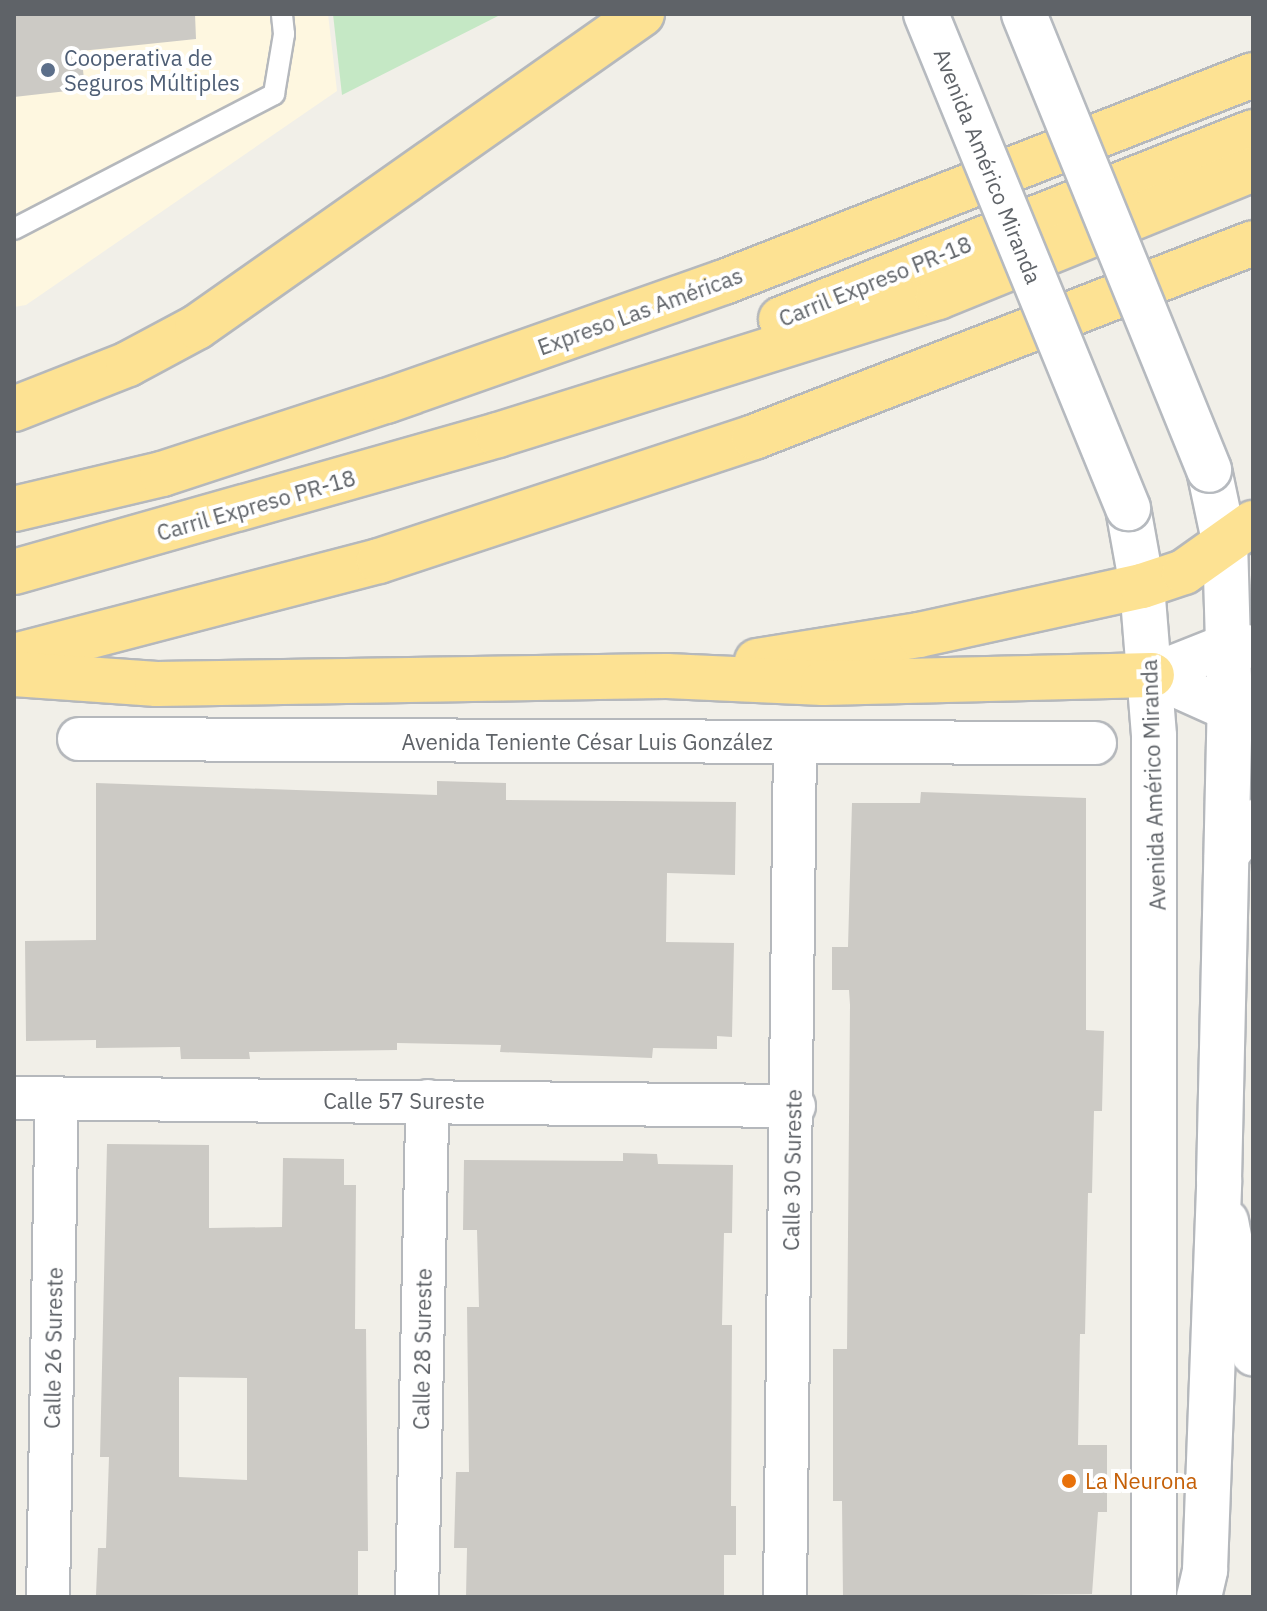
<!DOCTYPE html>
<html>
<head>
<meta charset="utf-8">
<style>
	body { margin:0 }
	#map { position:relative; width:1267px; height:1611px; overflow:hidden; background:#f1efe8; font-family:"IBM Plex Sans",sans-serif }
	div>[style] { position:absolute }
	[style*='--x'] { left:calc(var(--x)*1px); top:calc(var(--y)*1px); width:calc(var(--w)*1px); rotate:calc(var(--a)*1deg) }
	.commercial>* { inset:0; background:#fef7e0 }
	.green>* { inset:0; background:#c5e8c5 }
	.building>* { inset:0; background:#cccac5 }
	.roads { filter:drop-shadow(2px 0 #b5b8bc) drop-shadow(-2px 0 #b5b8bc) drop-shadow(0 2px #b5b8bc) drop-shadow(0 -2px #b5b8bc) }
	.lane>* { height:20px; margin:-10px; padding:0 10px; transform-origin:10px; border-radius:10px; background:#fff }
	.street>* { height:42px; margin:-21px; padding:0 21px; transform-origin:21px; border-radius:21px; background:#fff }
	.secondary>* { height:44px; margin:-22px; padding:0 22px; transform-origin:22px; border-radius:22px; background:#fff }
	.highway>* { height:44px; margin:-22px; padding:0 22px; transform-origin:22px; border-radius:22px; background:#fde293 }
	.bridges { filter:drop-shadow(2px 0 #b6babf) drop-shadow(-2px 0 #b6babf) drop-shadow(0 2px #b6babf) drop-shadow(0 -2px #b6babf) }
	.secondary-bridge>* { height:44px; margin:-22px; padding:0 22px; transform-origin:22px; border-radius:22px; background:#fff }
	.dots>* { width:22px; height:22px; translate:-50% -50%; box-sizing:border-box; border:4px solid #fff; border-radius:50% }
	span { translate:-50% -50%; white-space:nowrap; text-align:center; line-height:1.15; -webkit-text-stroke:8px #fff; paint-order:stroke }
	.service-label { font-size:22px; color:#4e5e75 }
	.left { translate:0 -50%; text-align:left }
	.street-label { font-size:22px; color:#5f6368 }
	.food-label { font-size:22px; color:#c56008 }
	.frame { position:absolute; inset:0; border:16px solid #5f6368; pointer-events:none }
</style>
</head>
<body>
<div id="map">
	<div class="commercial">
		<i style="clip-path:polygon(14px 14px,328px 14px,337px 91px,26px 305px,14px 307px)"></i>
	</div>
	<div class="green">
		<i style="clip-path:polygon(333px 14px,502px 14px,342px 95px)"></i>
	</div>
	<div class="building">
		<i style="clip-path:polygon(14px 14px,195px 14px,196px 39px,81px 51px,85px 89px,14px 97px)"></i>
		<i style="clip-path:polygon(437px 781px,506px 783px,506px 800px,736px 802px,735px 875px,667px 873px,666px 942px,734px 943px,732px 1037px,717px 1036px,717px 1049px,653px 1048px,652px 1058px,500px 1052px,501px 1045px,397px 1043px,397px 1050px,249px 1052px,250px 1059px,181px 1059px,180px 1047px,96px 1048px,96px 1040px,26px 1041px,25px 941px,96px 940px,96px 783px,437px 795px)"></i>
		<i style="clip-path:polygon(921px 792px,1086px 798px,1086px 1030px,1104px 1031px,1102px 1111px,1094px 1111px,1092px 1193px,1088px 1193px,1085px 1334px,1080px 1334px,1078px 1445px,1107px 1445px,1107px 1512px,1098px 1512px,1092px 1594px,843px 1597px,842px 1501px,833px 1501px,833px 1349px,847px 1349px,850px 1005px,849px 990px,832px 990px,832px 947px,848px 947px,852px 803px,920px 803px)"></i>
		<i style="clip-path:polygon(evenodd,107px 1144px,209px 1145px,209px 1228px,282px 1227px,283px 1158px,344px 1159px,344px 1185px,356px 1185px,355px 1329px,366px 1329px,368px 1551px,358px 1551px,358px 1597px,96px 1595px,98px 1548px,106px 1548px,109px 1457px,100px 1457px,107px 1144px,179px 1377px,247px 1378px,247px 1480px,179px 1477px,179px 1377px)"></i>
		<i style="clip-path:polygon(623px 1153px,657px 1154px,658px 1164px,733px 1165px,732px 1233px,724px 1233px,722px 1325px,732px 1325px,731px 1506px,736px 1506px,736px 1555px,724px 1555px,724px 1597px,466px 1597px,467px 1548px,454px 1548px,456px 1472px,469px 1472px,467px 1307px,479px 1307px,477px 1230px,463px 1230px,464px 1160px,623px 1161px)"></i>
	</div>
	<div class="roads">
		<div class="lane">
			<i style="--x:14;--y:229;--w:293;--a:-27.4"></i>
			<i style="--x:274;--y:94;--w:61;--a:-80.5"></i>
			<i style="--x:284;--y:34;--w:20;--a:-96"></i>
		</div>
		<div class="street">
			<i style="--x:1152;--y:675;--w:85;--a:24.2"></i>
			<i style="--x:1230;--y:710;--w:23;--a:7"></i>
			<i style="--x:1152;--y:675;--w:84;--a:-21.7"></i>
			<i style="--x:1230;--y:644;--w:23;--a:7"></i>
			<i style="--x:79;--y:739;--w:1016;--a:0.23"></i>
			<i style="--x:1226;--y:857;--w:45;--a:-53.1"></i>
			<i style="--x:14;--y:1098;--w:780;--a:0.59"></i>
			<i style="--x:1227;--y:1221;--w:136;--a:78.9"></i>
			<i style="--x:48;--y:1597;--w:498;--a:-89"></i>
			<i style="--x:417;--y:1597;--w:496;--a:-88.8"></i>
			<i style="--x:785;--y:1597;--w:854;--a:-89.33"></i>
		</div>
		<div class="secondary">
			<i style="--x:1128;--y:508;--w:79;--a:79.8"></i>
			<i style="--x:1142;--y:586;--w:150;--a:85.4"></i>
			<i style="--x:1154;--y:736;--w:861;--a:90"></i>
			<i style="--x:1199;--y:1597;--w:28;--a:-77"></i>
			<i style="--x:1205;--y:1570;--w:390;--a:-87.9"></i>
			<i style="--x:1219;--y:1180;--w:470;--a:-88.7"></i>
			<i style="--x:1230;--y:710;--w:165;--a:-91.7"></i>
			<i style="--x:1225;--y:545;--w:77;--a:-102"></i>
		</div>
		<div class="highway">
			<i style="--x:781;--y:319;--w:508;--a:-21.61"></i>
			<i style="--x:14;--y:409;--w:123;--a:-21.5"></i>
			<i style="--x:128;--y:364;--w:78;--a:-28.2"></i>
			<i style="--x:197;--y:327;--w:544;--a:-35.12"></i>
			<i style="--x:14;--y:509;--w:152;--a:-13.3"></i>
			<i style="--x:162;--y:474;--w:236;--a:-18.1"></i>
			<i style="--x:386;--y:401;--w:358;--a:-19.4"></i>
			<i style="--x:724;--y:282;--w:568;--a:-21.37"></i>
			<i style="--x:14;--y:572;--w:503;--a:-15.8"></i>
			<i style="--x:498;--y:435;--w:461;--a:-17.4"></i>
			<i style="--x:938;--y:297;--w:340;--a:-22.1"></i>
			<i style="--x:14;--y:656;--w:377;--a:-14.6"></i>
			<i style="--x:379;--y:561;--w:395;--a:-18.3"></i>
			<i style="--x:754;--y:437;--w:535;--a:-21.24"></i>
			<i style="--x:757;--y:661;--w:164;--a:-9.1"></i>
			<i style="--x:919;--y:635;--w:228;--a:-12.4"></i>
			<i style="--x:1142;--y:586;--w:44;--a:-18.4"></i>
			<i style="--x:1184;--y:572;--w:85;--a:-35.4"></i>
			<i style="--x:14;--y:674;--w:143;--a:4"></i>
			<i style="--x:157;--y:684;--w:510;--a:-0.9"></i>
			<i style="--x:667;--y:676;--w:156;--a:2.6"></i>
			<i style="--x:823;--y:683;--w:329;--a:-1.4"></i>
		</div>
	</div>
	<div class="bridges">
		<div class="secondary-bridge">
			<i style="--x:926;--y:14;--w:534;--a:67.76"></i>
			<i style="--x:1024;--y:14;--w:492;--a:67.9"></i>
		</div>
	</div>
	<div class="dots">
		<i style="left:48px;top:70px;background:#5c6f8a"></i>
		<i style="left:1069px;top:1481px;background:#e8710a"></i>
	</div>
	<div class="service-label">
		<span class="left" style="left:64px;top:70px">Cooperativa de<br>Seguros Múltiples</span>
	</div>
	<div class="street-label">
		<span style="left:988px;top:166px;rotate:68deg">Avenida Américo Miranda</span>
		<span style="left:875px;top:281px;rotate:-22deg">Carril Expreso PR-18</span>
		<span style="left:640px;top:311px;rotate:-20deg">Expreso Las Américas</span>
		<span style="left:256px;top:505px;rotate:-16deg">Carril Expreso PR-18</span>
		<span style="left:587px;top:742px">Avenida Teniente César Luis González</span>
		<span style="left:1153px;top:785px;rotate:-92deg">Avenida Américo Miranda</span>
		<span style="left:404px;top:1101px">Calle 57 Sureste</span>
		<span style="left:792px;top:1170px;rotate:-89deg">Calle 30 Sureste</span>
		<span style="left:53px;top:1348px;rotate:-89deg">Calle 26 Sureste</span>
		<span style="left:422px;top:1349px;rotate:-89deg">Calle 28 Sureste</span>
	</div>
	<div class="food-label">
		<span class="left" style="left:1085px;top:1481px">La Neurona</span>
	</div>
	<div class="frame"></div>
</div>
</body>
</html>
